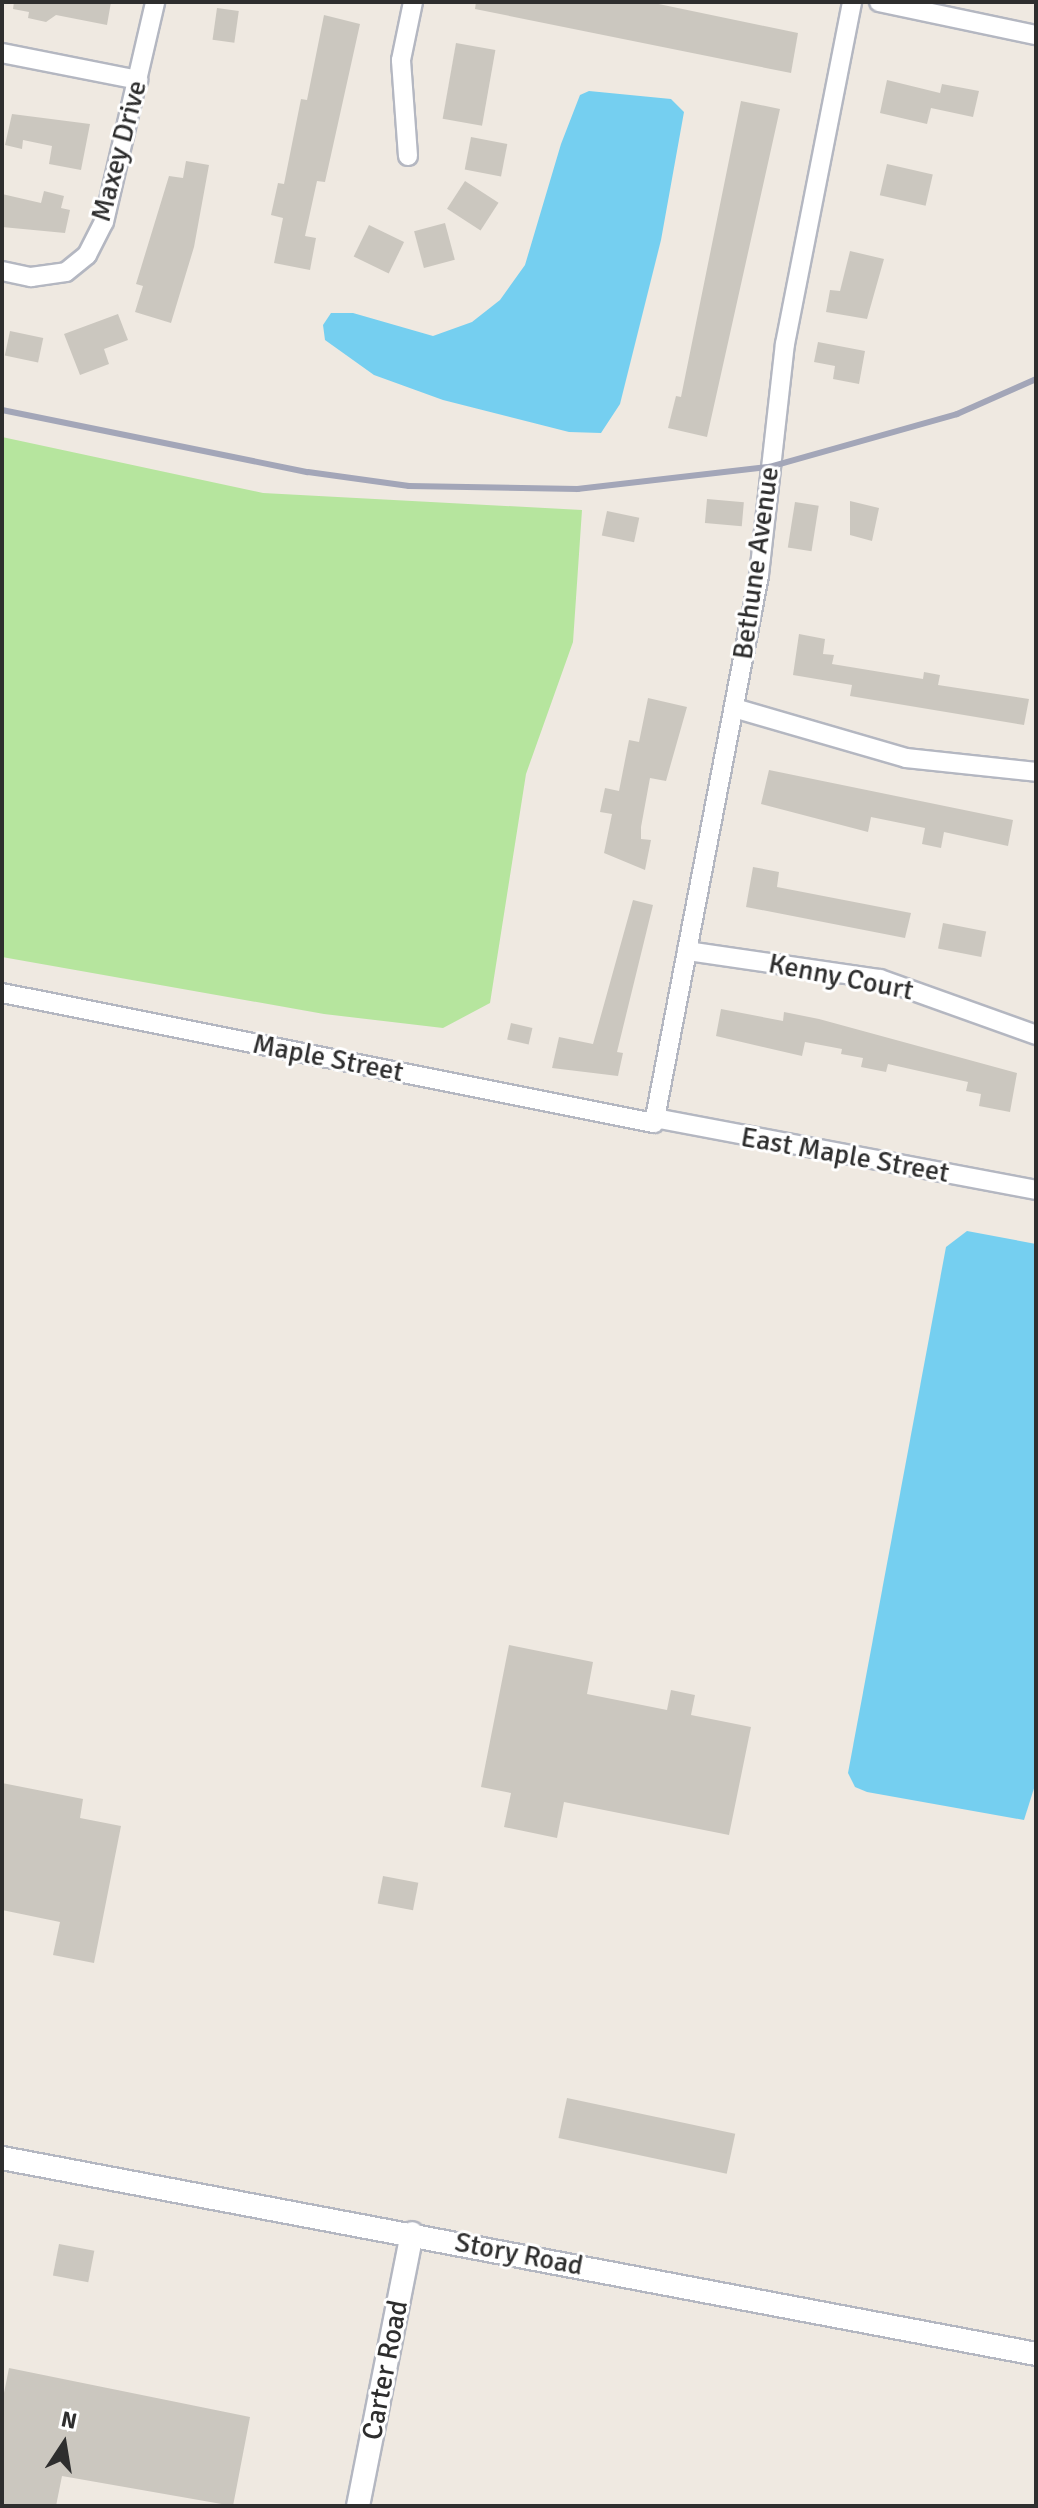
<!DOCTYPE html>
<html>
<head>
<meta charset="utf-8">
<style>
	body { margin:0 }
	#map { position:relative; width:1038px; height:2508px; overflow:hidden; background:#efe9e1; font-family:Signika,sans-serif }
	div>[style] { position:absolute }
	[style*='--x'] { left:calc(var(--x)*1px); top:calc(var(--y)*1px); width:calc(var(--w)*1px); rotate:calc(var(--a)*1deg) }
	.green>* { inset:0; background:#b6e59e }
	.water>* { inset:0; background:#75cff0 }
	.building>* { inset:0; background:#cbc7bf; transform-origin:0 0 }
	.roads { filter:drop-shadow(2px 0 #b4b7c1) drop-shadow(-2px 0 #b4b7c1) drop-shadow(0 2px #b4b7c1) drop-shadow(0 -2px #b4b7c1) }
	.minor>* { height:18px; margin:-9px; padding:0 9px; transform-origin:9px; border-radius:9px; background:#fff }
	.tertiary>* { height:22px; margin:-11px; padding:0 11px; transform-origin:11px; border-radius:11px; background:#fff }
	.rail>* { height:6px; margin:-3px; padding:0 3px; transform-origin:3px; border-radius:3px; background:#a3a6b8 }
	span { translate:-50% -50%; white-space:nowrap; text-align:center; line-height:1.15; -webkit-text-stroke:6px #fff; paint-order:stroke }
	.street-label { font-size:28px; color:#2e2e2e }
	.frame { position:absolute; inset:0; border:4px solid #2e2e2e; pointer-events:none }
	.north { position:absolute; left:24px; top:2404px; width:80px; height:80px; -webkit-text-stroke:6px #fff; paint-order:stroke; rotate:12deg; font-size:22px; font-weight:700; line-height:32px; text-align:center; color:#2e2e2e }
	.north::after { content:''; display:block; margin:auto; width:28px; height:36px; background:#2e2e2e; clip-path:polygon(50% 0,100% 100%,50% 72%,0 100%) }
</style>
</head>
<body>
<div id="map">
	<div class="green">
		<i style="clip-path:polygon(2px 437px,263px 493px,582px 510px,573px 642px,526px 774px,490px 1003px,443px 1028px,324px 1014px,2px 957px)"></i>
	</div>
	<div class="water">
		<i style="clip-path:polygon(589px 91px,671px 99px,684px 112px,661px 240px,620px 404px,601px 433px,569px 432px,443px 400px,374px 375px,325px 340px,323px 325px,331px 313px,353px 313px,433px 336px,472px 322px,500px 300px,525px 265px,561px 144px,580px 95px)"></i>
		<i style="clip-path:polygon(967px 1231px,1036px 1244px,1036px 1782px,1024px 1820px,867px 1792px,855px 1787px,848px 1773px,946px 1247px)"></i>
	</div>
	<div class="building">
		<i style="clip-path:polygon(14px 2px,111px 2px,107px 25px,56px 15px,46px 22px,28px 18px,29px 12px,13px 9px)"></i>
		<i style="clip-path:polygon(476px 2px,649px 2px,798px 33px,791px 73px,475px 9px)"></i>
		<i style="left:217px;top:8px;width:22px;height:32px;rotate:8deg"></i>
		<i style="clip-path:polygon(324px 15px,360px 24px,325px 182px,317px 181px,305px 236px,316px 238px,310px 270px,274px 263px,283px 218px,271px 215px,278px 183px,284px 184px,301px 99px,307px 100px)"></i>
		<i style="left:456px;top:43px;width:40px;height:77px;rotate:10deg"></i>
		<i style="clip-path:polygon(887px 80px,940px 93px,942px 84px,979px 91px,973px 117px,931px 108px,927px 124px,880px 113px)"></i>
		<i style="clip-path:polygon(741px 101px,780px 109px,707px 437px,668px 428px,676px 396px,681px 397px)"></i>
		<i style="clip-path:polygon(12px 114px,90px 124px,81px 170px,49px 164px,52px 146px,23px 140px,22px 149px,5px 145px)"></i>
		<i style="left:471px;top:137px;width:37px;height:33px;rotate:11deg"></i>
		<i style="clip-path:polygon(186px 161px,209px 165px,194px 247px,171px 323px,135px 312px,143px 286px,136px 284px,169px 176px,183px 178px)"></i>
		<i style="left:887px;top:164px;width:47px;height:32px;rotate:13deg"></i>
		<i style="left:465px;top:181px;width:40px;height:33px;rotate:33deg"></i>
		<i style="clip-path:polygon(44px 191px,64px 196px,61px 208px,70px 210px,65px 233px,2px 227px,2px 194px,41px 203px)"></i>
		<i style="left:445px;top:223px;width:38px;height:32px;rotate:75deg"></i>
		<i style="left:369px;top:225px;width:39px;height:35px;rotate:26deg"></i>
		<i style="clip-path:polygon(850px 251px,884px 259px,867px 319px,826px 312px,830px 290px,840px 291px)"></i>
		<i style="clip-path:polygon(118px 314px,128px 340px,104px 349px,109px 364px,80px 375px,64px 334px)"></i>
		<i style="left:10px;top:331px;width:34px;height:25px;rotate:12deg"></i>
		<i style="clip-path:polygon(818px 342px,865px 351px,859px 384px,833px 379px,835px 366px,814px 362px)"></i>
		<i style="left:707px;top:499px;width:37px;height:24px;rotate:5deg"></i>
		<i style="clip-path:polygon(850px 501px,879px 508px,872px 541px,850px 535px)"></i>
		<i style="left:795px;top:502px;width:24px;height:46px;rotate:9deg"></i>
		<i style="left:607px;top:511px;width:33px;height:25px;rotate:12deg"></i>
		<i style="clip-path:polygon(799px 634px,825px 639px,823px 654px,834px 655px,832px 664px,923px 679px,924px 672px,940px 675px,938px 685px,1029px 699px,1024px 725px,850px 696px,852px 685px,793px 675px)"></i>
		<i style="clip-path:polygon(648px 698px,687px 707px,666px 781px,650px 778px,641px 827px,641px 839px,651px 840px,645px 870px,604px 853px,612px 814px,600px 812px,605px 788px,619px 791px,629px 740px,639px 742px)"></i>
		<i style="clip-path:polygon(769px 770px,1013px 820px,1008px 846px,944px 832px,941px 848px,922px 844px,925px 828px,871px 817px,868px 832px,761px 804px)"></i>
		<i style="clip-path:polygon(753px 867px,779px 872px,777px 887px,911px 913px,905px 938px,746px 907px)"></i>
		<i style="clip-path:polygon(633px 900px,653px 905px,617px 1052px,623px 1053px,618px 1076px,552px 1068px,559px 1037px,593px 1044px)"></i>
		<i style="left:943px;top:923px;width:44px;height:26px;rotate:11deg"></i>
		<i style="clip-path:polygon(721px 1009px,783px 1021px,784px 1012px,819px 1019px,1017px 1073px,1010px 1112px,979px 1106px,981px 1094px,966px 1091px,968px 1082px,888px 1064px,886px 1072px,861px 1067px,863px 1058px,841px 1054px,842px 1049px,805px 1042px,802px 1056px,716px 1036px)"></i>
		<i style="left:511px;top:1023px;width:22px;height:17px;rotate:13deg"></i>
		<i style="clip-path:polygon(509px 1645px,593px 1662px,587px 1694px,667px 1710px,671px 1690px,695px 1695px,691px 1715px,751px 1727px,729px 1835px,564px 1802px,557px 1838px,504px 1827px,511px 1793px,481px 1787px)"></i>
		<i style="clip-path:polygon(2px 1783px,83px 1799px,80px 1818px,121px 1826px,94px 1963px,53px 1955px,60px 1922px,2px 1910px)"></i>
		<i style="left:383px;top:1876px;width:36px;height:28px;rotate:11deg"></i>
		<i style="left:567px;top:2098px;width:172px;height:41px;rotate:12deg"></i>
		<i style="left:59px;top:2244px;width:36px;height:32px;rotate:11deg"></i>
		<i style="clip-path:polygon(9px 2368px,250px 2417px,233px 2506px,62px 2476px,56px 2506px,2px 2506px,2px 2403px)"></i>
	</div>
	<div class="roads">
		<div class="minor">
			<i style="--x:879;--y:2;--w:160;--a:11.9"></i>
			<i style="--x:2;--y:53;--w:139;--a:11.2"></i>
			<i style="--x:408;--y:156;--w:96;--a:-94.2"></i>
			<i style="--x:401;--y:60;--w:59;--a:-78.3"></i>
			<i style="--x:2;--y:271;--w:30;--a:12"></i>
			<i style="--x:31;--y:277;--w:35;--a:-8"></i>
			<i style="--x:66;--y:272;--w:27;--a:-39"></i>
			<i style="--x:87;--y:255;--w:37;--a:-63"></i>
			<i style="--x:104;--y:222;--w:226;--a:-76.9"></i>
			<i style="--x:734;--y:708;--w:179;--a:16.2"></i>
			<i style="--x:906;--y:758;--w:131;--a:6.1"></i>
			<i style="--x:687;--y:951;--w:195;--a:8.3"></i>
			<i style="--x:880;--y:979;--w:166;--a:19.7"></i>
			<i style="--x:2;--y:993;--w:665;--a:11.28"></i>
			<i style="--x:654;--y:1123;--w:558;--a:-79.15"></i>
			<i style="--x:759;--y:575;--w:232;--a:-83.6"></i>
			<i style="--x:785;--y:344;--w:349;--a:-78.9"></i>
			<i style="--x:655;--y:1118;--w:388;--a:10.7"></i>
		</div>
		<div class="tertiary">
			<i style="--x:2;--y:2158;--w:1052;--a:10.73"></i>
			<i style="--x:358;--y:2506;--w:278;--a:-78.8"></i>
		</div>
	</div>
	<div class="rail">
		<i style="--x:2;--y:410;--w:312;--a:11.5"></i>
		<i style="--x:308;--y:472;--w:102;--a:7.9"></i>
		<i style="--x:409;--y:486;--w:169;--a:1"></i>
		<i style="--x:578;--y:489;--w:192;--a:-6.6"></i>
		<i style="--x:769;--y:467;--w:195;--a:-15.7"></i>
		<i style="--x:957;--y:414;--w:86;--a:-23.9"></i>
	</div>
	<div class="street-label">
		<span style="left:119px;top:151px;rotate:-75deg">Maxey Drive</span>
		<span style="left:756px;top:563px;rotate:-82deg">Bethune Avenue</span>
		<span style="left:841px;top:977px;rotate:11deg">Kenny Court</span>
		<span style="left:328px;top:1058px;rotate:11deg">Maple Street</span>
		<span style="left:845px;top:1155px;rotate:10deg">East Maple Street</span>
		<span style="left:519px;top:2254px;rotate:11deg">Story Road</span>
		<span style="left:385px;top:2370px;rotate:-79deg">Carter Road</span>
	</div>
	<div class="frame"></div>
	<div class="north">N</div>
</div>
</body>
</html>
